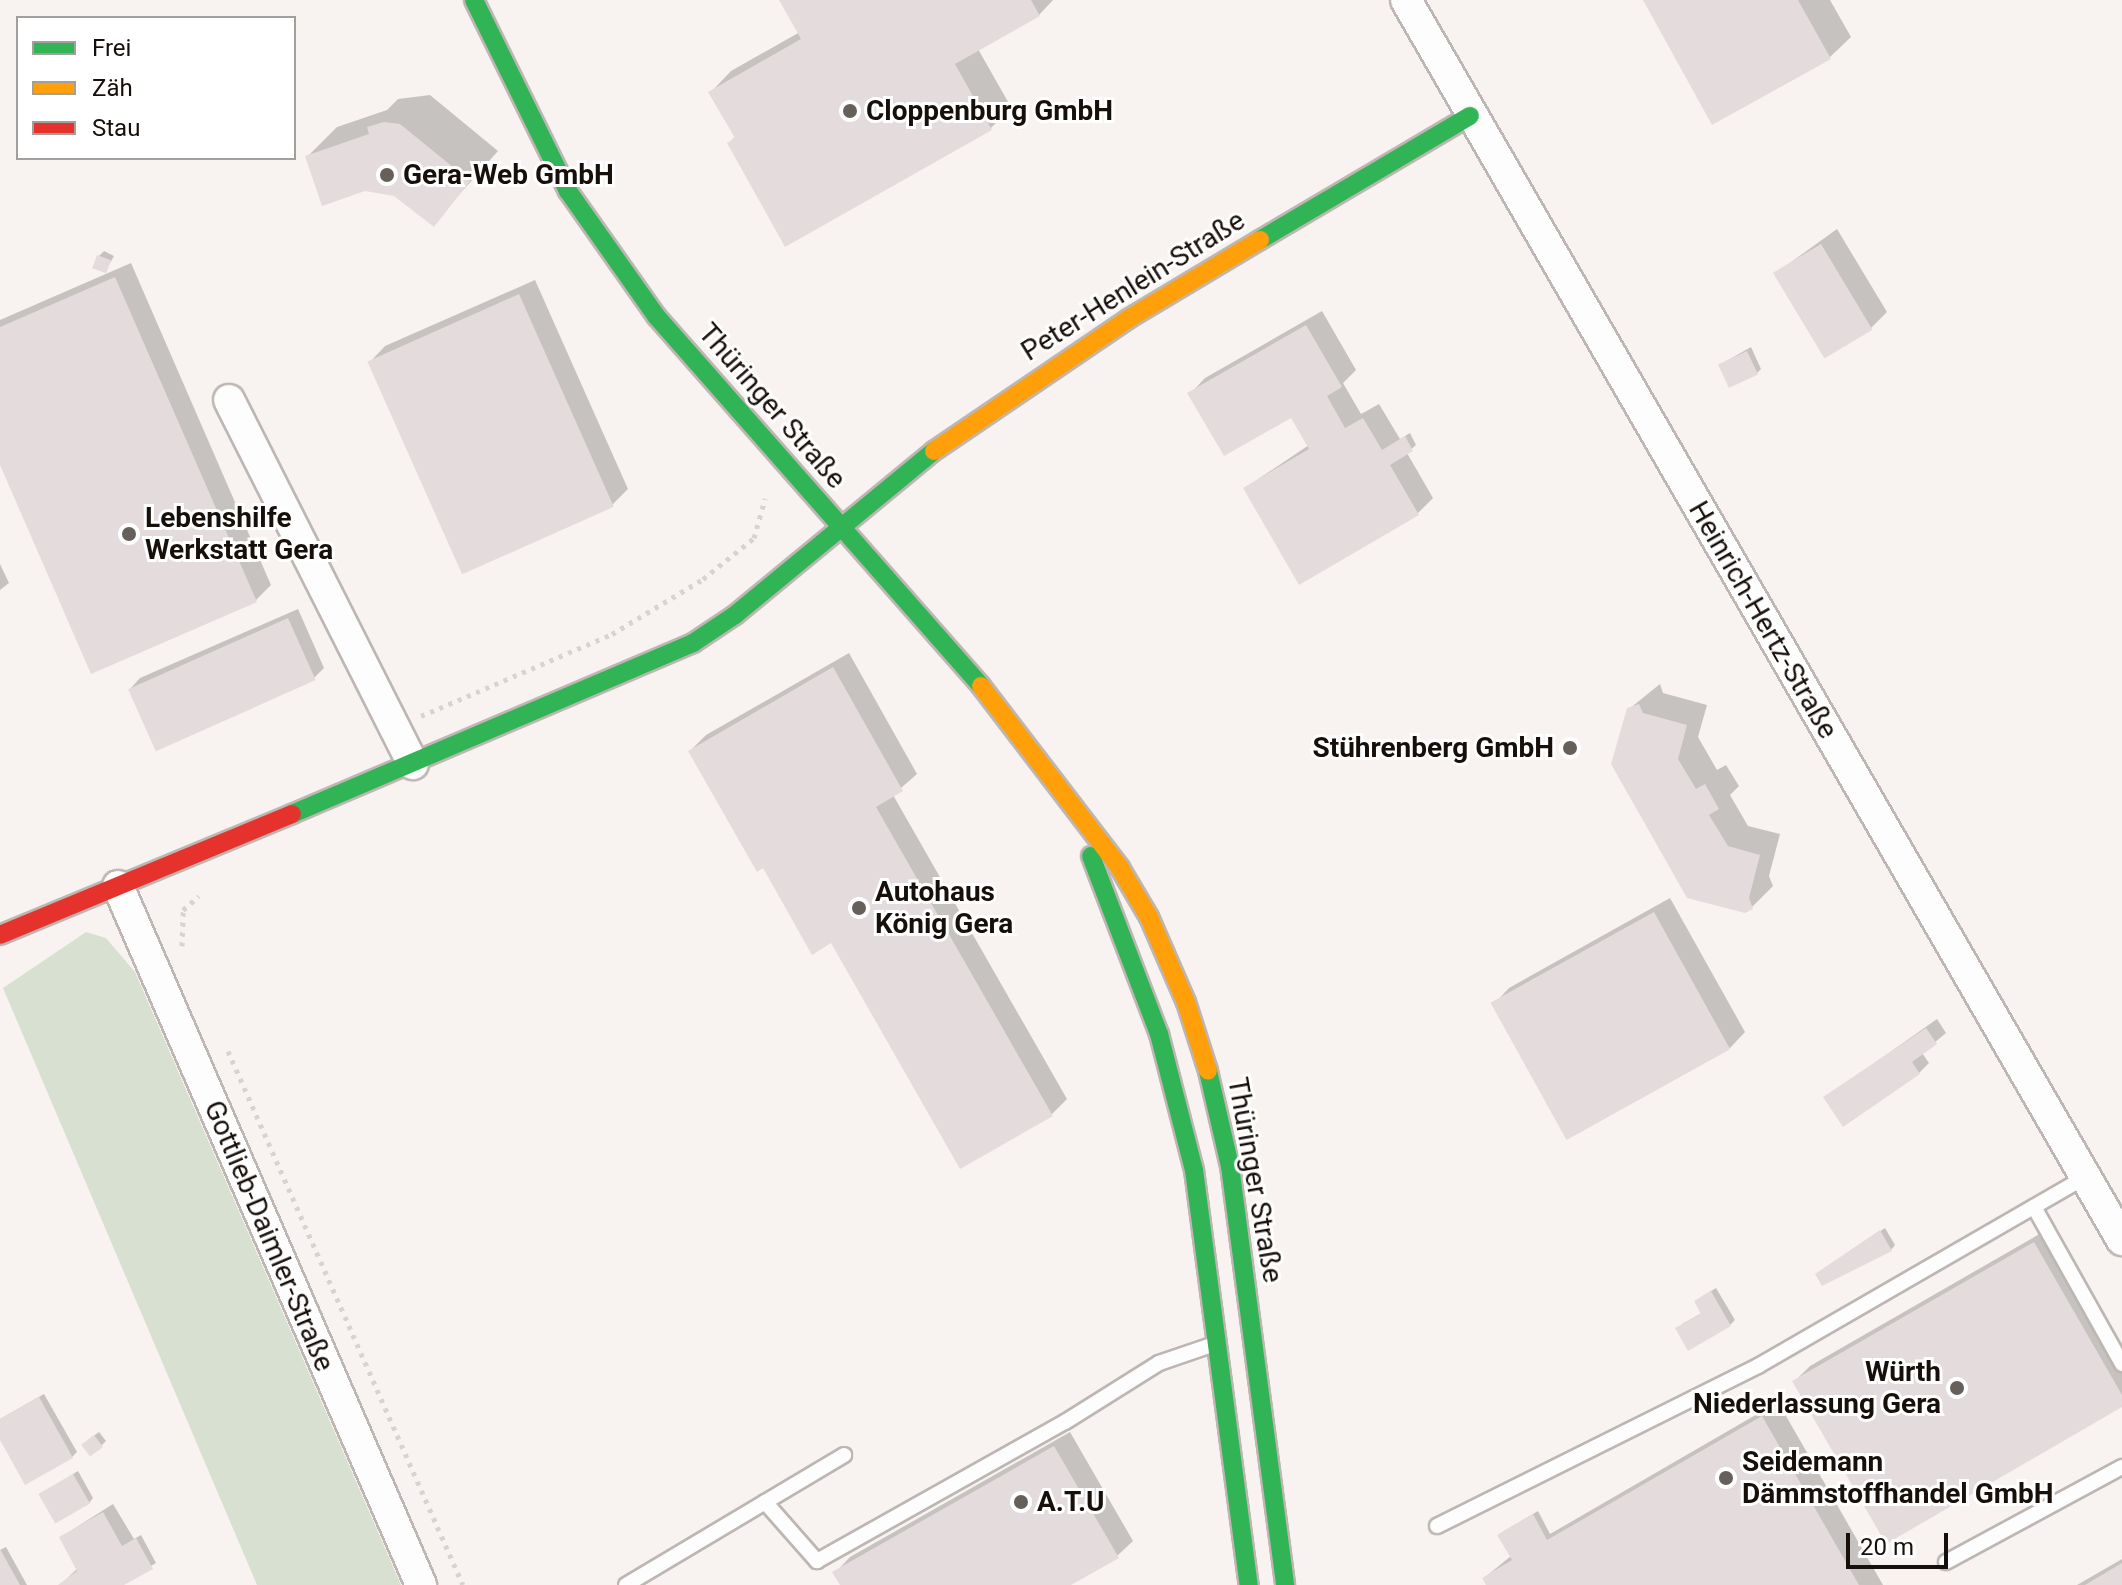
<!DOCTYPE html>
<html>
<head>
<meta charset="utf-8">
<style>
	body { margin:0 }
	#map { position:relative; width:2122px; height:1585px; overflow:hidden; background:#f8f3f0; font-family:Roboto,sans-serif }
	div>[style] { position:absolute }
	[style*='--x'] { left:calc(var(--x)*1px); top:calc(var(--y)*1px); width:calc(var(--w)*1px); rotate:calc(var(--a)*1deg) }
	.green>* { inset:0; background:#d8e1d1 }
	.shadow>* { inset:0; background:#0003 }
	.building>* { inset:0; background:#e4dbdd; transform-origin:0 0 }
	.path>* { height:5px; margin-top:-2.5px; transform-origin:0; background:repeating-linear-gradient(90deg,#d6d4d3 0 4px,transparent 0 10px) }
	.roads { filter:drop-shadow(2px 0 #bdb6b2) drop-shadow(-2px 0 #bdb6b2) drop-shadow(0 2px #bdb6b2) drop-shadow(0 -2px #bdb6b2) }
	.lane>* { height:14px; margin:-7px; padding:0 7px; transform-origin:7px; border-radius:7px; background:#fefdfd }
	.street>* { height:30px; margin:-15px; padding:0 15px; transform-origin:15px; border-radius:15px; background:#fefdfd }
	.fast>* { height:18px; margin:-9px; padding:0 9px; transform-origin:9px; border-radius:9px; background:#30b455 }
	.slow>* { height:18px; margin:-9px; padding:0 9px; transform-origin:9px; border-radius:9px; background:#ff9f0a }
	.jam>* { height:18px; margin:-9px; padding:0 9px; transform-origin:9px; border-radius:9px; background:#e5322d }
	.dots>* { width:22px; height:22px; translate:-50% -50%; box-sizing:border-box; border:4px solid #fff; border-radius:50% }
	span { translate:-50% -50%; white-space:nowrap; text-align:center; line-height:1.15; -webkit-text-stroke:6px #fff; paint-order:stroke }
	.poi-label { font-size:28px; color:#170f0a; font-weight:700 }
	.left { translate:0 -50%; text-align:left }
	.right { translate:-100% -50%; text-align:right }
	.street-label { font-size:28px; color:#170f0a }
	.legend { position:absolute; left:16px; top:16px; width:280px; height:144px; box-sizing:border-box; background:#fff; border:2px solid #a29f9d; margin:0; padding:10px 14px; list-style:none; font-size:24px; color:#170f0a }
	.legend li { display:flex; align-items:center; gap:16px; height:40px }
	.legend b { width:40px; border:2px solid #a29f9d }
	.scale { position:absolute; left:1846px; top:1533px; width:102px; height:36px; box-sizing:border-box; border:4px solid #170f0a; border-top:0; padding-left:10px; font-size:24px; line-height:28px; white-space:nowrap; color:#170f0a; -webkit-text-stroke:6px #fff; paint-order:stroke }
</style>
</head>
<body>
<div id="map">
	<div class="green">
		<i style="clip-path:polygon(86px 932px,106px 938px,135px 972px,401px 1585px,257px 1585px,3px 988px)"></i>
	</div>
	<div class="shadow">
		<i style="clip-path:polygon(781px 0,1053px 0,1039px 15px,978px 49px,1011px 107px,991px 128px,729px 143px,736px 136px,711px 92px,731px 71px,800px 32px)"></i>
		<i style="clip-path:polygon(1645px 0,1830px 0,1851px 37px,1830px 57px)"></i>
		<i style="clip-path:polygon(430px 95px,498px 151px,433px 224px,395px 194px,307px 157px,337px 127px,387px 110px,398px 99px)"></i>
		<i style="clip-path:polygon(1837px 229px,1887px 312px,1871px 328px,1776px 273px)"></i>
		<i style="clip-path:polygon(104px 251px,114px 256px,105px 272px,99px 256px)"></i>
		<i style="clip-path:polygon(131px 263px,271px 585px,256px 600px,0 460px,0 320px)"></i>
		<i style="clip-path:polygon(535px 280px,628px 489px,612px 505px,463px 571px,370px 362px,385px 346px)"></i>
		<i style="clip-path:polygon(1322px 311px,1356px 370px,1343px 383px,1361px 414px,1379px 404px,1400px 439px,1410px 433px,1416px 445px,1407px 453px,1433px 498px,1418px 513px,1245px 488px,1309px 445px,1292px 415px,1190px 394px,1205px 378px)"></i>
		<i style="clip-path:polygon(1751px 347px,1761px 369px,1757px 373px,1721px 364px)"></i>
		<i style="clip-path:polygon(0 564px,9px 583px,0 590px)"></i>
		<i style="clip-path:polygon(298px 609px,324px 668px,314px 678px,130px 689px,140px 678px)"></i>
		<i style="clip-path:polygon(849px 653px,917px 774px,893px 795px,1067px 1099px,1051px 1115px,832px 941px,690px 751px,706px 735px)"></i>
		<i style="clip-path:polygon(1660px 684px,1663px 693px,1707px 705px,1698px 737px,1717px 770px,1726px 765px,1739px 786px,1730px 795px,1748px 826px,1780px 834px,1769px 876px,1773px 886px,1752px 907px,1629px 709px)"></i>
		<i style="clip-path:polygon(1670px 898px,1745px 1032px,1730px 1048px,1494px 1004px,1509px 988px)"></i>
		<i style="clip-path:polygon(1937px 1019px,1946px 1033px,1922px 1053px,1929px 1063px,1919px 1073px,1825px 1098px)"></i>
		<i style="clip-path:polygon(1885px 1228px,1895px 1245px,1891px 1250px,1822px 1270px)"></i>
		<i style="clip-path:polygon(2050px 1228px,2122px 1354px,2122px 1405px,1794px 1382px,1810px 1366px)"></i>
		<i style="clip-path:polygon(1716px 1288px,1735px 1320px,1730px 1325px,1682px 1324px,1702px 1313px,1701px 1297px)"></i>
		<i style="clip-path:polygon(44px 1394px,77px 1452px,72px 1457px,0 1436px,0 1419px)"></i>
		<i style="clip-path:polygon(1778px 1402px,1883px 1585px,1488px 1585px,1484px 1578px,1511px 1556px,1500px 1535px,1504px 1531px,1538px 1511px,1550px 1534px)"></i>
		<i style="clip-path:polygon(99px 1432px,106px 1441px,102px 1445px,88px 1440px)"></i>
		<i style="clip-path:polygon(1070px 1432px,1133px 1541px,1117px 1556px,1067px 1585px,842px 1585px,835px 1573px,850px 1557px)"></i>
		<i style="clip-path:polygon(78px 1471px,93px 1498px,89px 1503px,41px 1494px)"></i>
		<i style="clip-path:polygon(113px 1504px,134px 1539px,141px 1535px,156px 1563px,119px 1585px,60px 1585px,78px 1568px,61px 1537px)"></i>
		<i style="clip-path:polygon(6px 1547px,27px 1585px,0 1585px,0 1550px)"></i>
		<i style="clip-path:polygon(2122px 1559px,2122px 1585px,2077px 1585px)"></i>
	</div>
	<div class="building">
		<i style="clip-path:polygon(779px 0,1031px 0,1040px 16px,955px 64px,992px 130px,785px 247px,727px 143px,735px 138px,708px 92px,801px 39px)"></i>
		<i style="clip-path:polygon(1643px 0,1798px 0,1831px 59px,1712px 125px)"></i>
		<i style="clip-path:polygon(384px 122px,400px 124px,470px 181px,434px 227px,394px 196px,365px 191px,322px 206px,305px 156px,369px 134px,367px 127px)"></i>
		<i style="left:1821px;top:244px;width:100px;height:56px;rotate:59deg"></i>
		<i style="left:97px;top:255px;width:15px;height:14px;rotate:20deg"></i>
		<i style="clip-path:polygon(115px 277px,257px 602px,91px 674px,0 465px,0 327px)"></i>
		<i style="left:519px;top:294px;width:233px;height:166px;rotate:66deg"></i>
		<i style="clip-path:polygon(1306px 325px,1342px 387px,1327px 396px,1345px 428px,1363px 418px,1382px 450px,1405px 436px,1413px 451px,1390px 465px,1419px 515px,1299px 585px,1243px 488px,1309px 449px,1291px 418px,1224px 456px,1187px 393px)"></i>
		<i style="left:1747px;top:351px;width:26px;height:32px;rotate:65deg"></i>
		<i style="left:288px;top:618px;width:68px;height:175px;rotate:66deg"></i>
		<i style="clip-path:polygon(833px 667px,903px 791px,876px 807px,1053px 1116px,960px 1169px,831px 943px,812px 955px,763px 868px,757px 872px,688px 751px)"></i>
		<i style="clip-path:polygon(1639px 704px,1643px 713px,1687px 725px,1678px 759px,1696px 789px,1705px 784px,1719px 809px,1709px 815px,1728px 846px,1760px 855px,1749px 898px,1753px 909px,1745px 913px,1687px 898px,1611px 764px,1627px 708px)"></i>
		<i style="left:1654px;top:912px;width:157px;height:187px;rotate:61deg"></i>
		<i style="clip-path:polygon(1926px 1028px,1937px 1044px,1912px 1062px,1920px 1074px,1843px 1127px,1823px 1097px)"></i>
		<i style="clip-path:polygon(1880px 1230px,1892px 1251px,1822px 1286px,1815px 1274px)"></i>
		<i style="clip-path:polygon(2034px 1242px,2122px 1395px,2122px 1407px,1886px 1544px,1792px 1381px)"></i>
		<i style="clip-path:polygon(1711px 1291px,1731px 1326px,1688px 1351px,1675px 1328px,1701px 1314px,1694px 1301px)"></i>
		<i style="clip-path:polygon(39px 1397px,73px 1458px,25px 1485px,0 1440px,0 1419px)"></i>
		<i style="clip-path:polygon(1762px 1416px,1859px 1585px,1486px 1585px,1482px 1578px,1512px 1560px,1497px 1535px,1533px 1514px,1547px 1540px)"></i>
		<i style="left:94px;top:1435px;width:15px;height:16px;rotate:53deg"></i>
		<i style="clip-path:polygon(1054px 1446px,1119px 1558px,1071px 1585px,840px 1585px,832px 1572px)"></i>
		<i style="left:73px;top:1474px;width:34px;height:40px;rotate:60deg"></i>
		<i style="clip-path:polygon(103px 1512px,122px 1546px,136px 1538px,153px 1569px,124px 1585px,58px 1585px,77px 1571px,59px 1537px)"></i>
		<i style="clip-path:polygon(0 1549px,20px 1585px,0 1585px)"></i>
		<i style="clip-path:polygon(2122px 1563px,2122px 1585px,2085px 1585px)"></i>
	</div>
	<div class="path">
		<i style="--x:421;--y:716;--w:208;--a:-23.2"></i>
		<i style="--x:612;--y:634;--w:106;--a:-31.1"></i>
		<i style="--x:703;--y:579;--w:65;--a:-38.8"></i>
		<i style="--x:754;--y:538;--w:41;--a:-74.2"></i>
		<i style="--x:182;--y:946;--w:36;--a:-88"></i>
		<i style="--x:183;--y:910;--w:21;--a:-41"></i>
		<i style="--x:228;--y:1051;--w:583;--a:66.25"></i>
	</div>
	<div class="roads">
		<div class="lane">
			<i style="--x:2034;--y:1207;--w:180;--a:60.7"></i>
			<i style="--x:765;--y:1502;--w:79;--a:48.6"></i>
			<i style="--x:817;--y:1561;--w:284;--a:-29.3"></i>
			<i style="--x:1065;--y:1422;--w:111;--a:-32.1"></i>
			<i style="--x:1159;--y:1363;--w:56;--a:-18.8"></i>
			<i style="--x:1437;--y:1526;--w:359;--a:-26.5"></i>
			<i style="--x:1758;--y:1366;--w:379;--a:-30"></i>
			<i style="--x:1946;--y:1562;--w:200;--a:-28.4"></i>
			<i style="--x:626;--y:1585;--w:254;--a:-30.8"></i>
		</div>
		<div class="street">
			<i style="--x:1406;--y:0;--w:1432;--a:60"></i>
			<i style="--x:229;--y:400;--w:408;--a:63.2"></i>
			<i style="--x:118;--y:886;--w:762;--a:66.56"></i>
		</div>
		<div class="fast">
			<i style="--x:474;--y:0;--w:213;--a:63.8"></i>
			<i style="--x:568;--y:191;--w:154;--a:54.8"></i>
			<i style="--x:657;--y:317;--w:491;--a:48.7"></i>
			<i style="--x:1260;--y:240;--w:244;--a:-30.6"></i>
			<i style="--x:292;--y:814;--w:436;--a:-23.1"></i>
			<i style="--x:693;--y:643;--w:50;--a:-33.7"></i>
			<i style="--x:735;--y:615;--w:258;--a:-39.5"></i>
			<i style="--x:1091;--y:856;--w:191;--a:69.1"></i>
			<i style="--x:1159;--y:1034;--w:140;--a:75.6"></i>
			<i style="--x:1194;--y:1170;--w:419;--a:82.5"></i>
			<i style="--x:1208;--y:1071;--w:98;--a:77"></i>
			<i style="--x:1230;--y:1166;--w:423;--a:82.5"></i>
		</div>
		<div class="slow">
			<i style="--x:934;--y:451;--w:235;--a:-34.2"></i>
			<i style="--x:1128;--y:319;--w:154;--a:-30.9"></i>
			<i style="--x:981;--y:686;--w:229;--a:52.6"></i>
			<i style="--x:1120;--y:868;--w:57;--a:59.4"></i>
			<i style="--x:1149;--y:917;--w:93;--a:66.5"></i>
			<i style="--x:1186;--y:1002;--w:72;--a:72.3"></i>
		</div>
		<div class="jam">
			<i style="--x:0;--y:935;--w:316;--a:-22.5"></i>
		</div>
	</div>
	<div class="dots">
		<i style="left:850px;top:111px;background:#665f5a"></i>
		<i style="left:387px;top:175px;background:#665f5a"></i>
		<i style="left:129px;top:534px;background:#665f5a"></i>
		<i style="left:1570px;top:748px;background:#665f5a"></i>
		<i style="left:859px;top:908px;background:#665f5a"></i>
		<i style="left:1957px;top:1388px;background:#665f5a"></i>
		<i style="left:1726px;top:1478px;background:#665f5a"></i>
		<i style="left:1021px;top:1502px;background:#665f5a"></i>
	</div>
	<div class="poi-label">
		<span class="left" style="left:866px;top:111px">Cloppenburg GmbH</span>
		<span class="left" style="left:403px;top:175px">Gera-Web GmbH</span>
		<span class="left" style="left:145px;top:534px">Lebenshilfe<br>Werkstatt Gera</span>
		<span class="right" style="left:1554px;top:748px">Stührenberg GmbH</span>
		<span class="left" style="left:875px;top:908px">Autohaus<br>König Gera</span>
		<span class="right" style="left:1941px;top:1388px">Würth<br>Niederlassung Gera</span>
		<span class="left" style="left:1742px;top:1478px">Seidemann<br>Dämmstoffhandel GmbH</span>
		<span class="left" style="left:1037px;top:1502px">A.T.U</span>
	</div>
	<div class="street-label">
		<span style="left:1133px;top:286px;rotate:-32deg">Peter-Henlein-Straße</span>
		<span style="left:772px;top:406px;rotate:49deg">Thüringer Straße</span>
		<span style="left:1763px;top:620px;rotate:60deg">Heinrich-Hertz-Straße</span>
		<span style="left:1255px;top:1180px;rotate:80deg">Thüringer Straße</span>
		<span style="left:269px;top:1236px;rotate:67deg">Gottlieb-Daimler-Straße</span>
	</div>
	<ul class="legend">
	<li><b style="height:10px;background:#30b455"></b>Frei</li>
	<li><b style="height:10px;background:#ff9f0a"></b>Zäh</li>
	<li><b style="height:10px;background:#e5322d"></b>Stau</li>
	</ul>
	<div class="scale">20 m</div>
</div>
</body>
</html>
